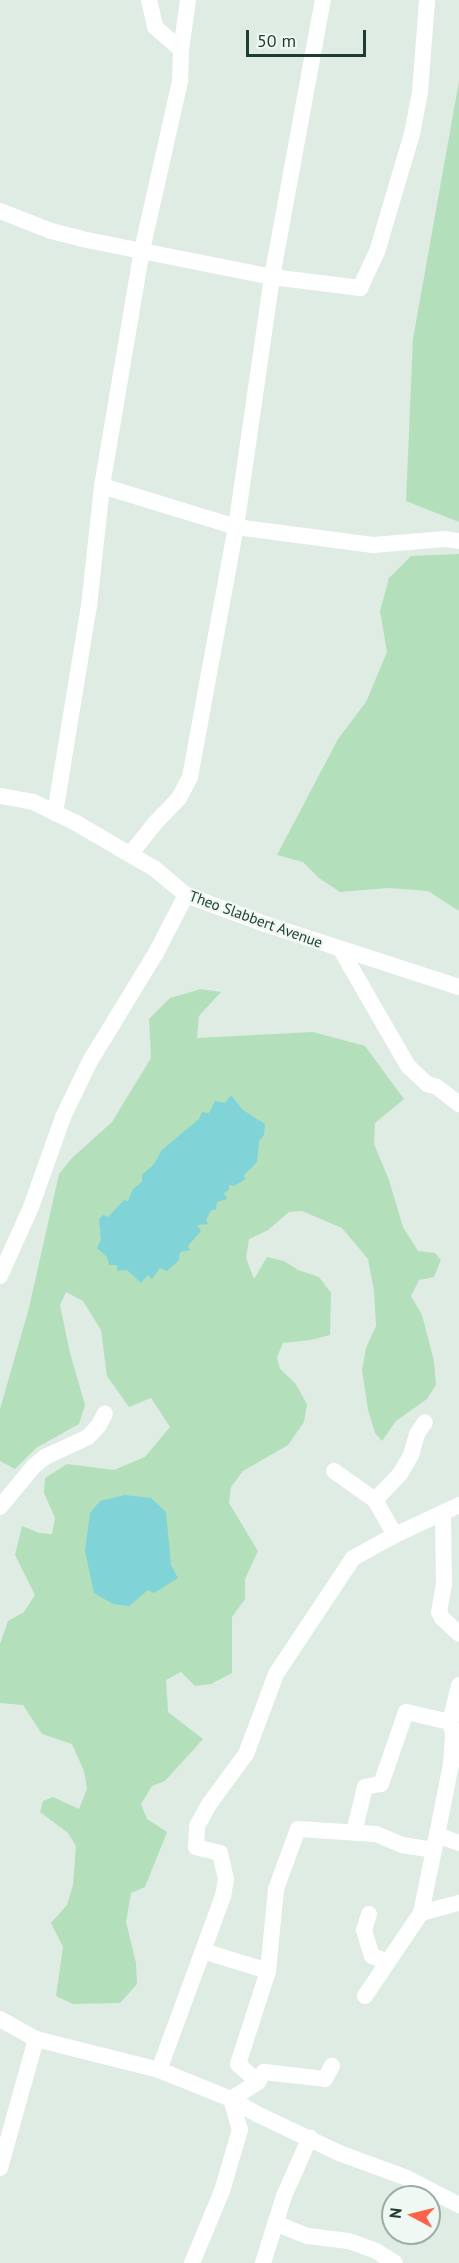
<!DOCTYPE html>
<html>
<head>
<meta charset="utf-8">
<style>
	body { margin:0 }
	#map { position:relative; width:459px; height:2263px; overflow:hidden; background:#deece4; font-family:"PT Sans",sans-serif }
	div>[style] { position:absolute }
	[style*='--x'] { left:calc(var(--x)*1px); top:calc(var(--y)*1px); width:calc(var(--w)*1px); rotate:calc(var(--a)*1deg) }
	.green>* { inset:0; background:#b4dfbb }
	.water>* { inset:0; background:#80d3d7 }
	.minor>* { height:16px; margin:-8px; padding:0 8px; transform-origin:8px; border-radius:8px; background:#fff }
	span { translate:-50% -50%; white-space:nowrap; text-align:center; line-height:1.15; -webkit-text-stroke:4.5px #eff8f2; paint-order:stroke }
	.street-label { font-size:15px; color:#1e3d31 }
	.north { position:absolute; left:381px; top:2185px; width:60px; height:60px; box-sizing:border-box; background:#eff8f2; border:2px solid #9bada5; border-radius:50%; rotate:277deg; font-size:16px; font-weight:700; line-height:24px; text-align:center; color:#1e3d31 }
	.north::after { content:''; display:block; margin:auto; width:21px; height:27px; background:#ff6249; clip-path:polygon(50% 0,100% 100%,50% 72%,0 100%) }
	.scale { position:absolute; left:246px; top:30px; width:120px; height:27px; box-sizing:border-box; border:3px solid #1e3d31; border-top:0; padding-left:8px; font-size:18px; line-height:21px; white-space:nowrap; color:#1e3d31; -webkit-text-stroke:4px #eff8f2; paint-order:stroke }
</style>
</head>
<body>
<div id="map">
	<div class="green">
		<i style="clip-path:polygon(459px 81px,459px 522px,406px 501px,413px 339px)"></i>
		<i style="clip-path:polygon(459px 554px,459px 911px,428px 891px,388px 888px,340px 892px,319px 878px,303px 862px,277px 855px,338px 739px,366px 702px,387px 652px,380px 611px,389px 578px,411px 556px)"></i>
		<i style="clip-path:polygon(201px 989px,221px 992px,199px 1016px,197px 1038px,313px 1032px,365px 1046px,404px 1099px,375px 1123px,374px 1144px,389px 1180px,403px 1227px,418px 1251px,435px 1253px,441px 1260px,434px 1277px,419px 1280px,411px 1296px,422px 1315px,434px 1361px,436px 1385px,427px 1399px,396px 1421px,382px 1441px,375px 1433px,368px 1410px,362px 1370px,366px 1348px,376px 1326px,374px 1291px,368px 1259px,342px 1228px,302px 1211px,289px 1212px,268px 1230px,249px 1239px,246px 1258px,254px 1279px,267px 1257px,284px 1261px,298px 1270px,319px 1277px,331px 1293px,330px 1335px,311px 1340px,283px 1343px,277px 1357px,280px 1369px,295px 1383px,307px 1404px,304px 1422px,288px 1445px,243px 1471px,231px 1487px,229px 1503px,258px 1551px,245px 1579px,245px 1599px,232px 1617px,232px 1673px,211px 1684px,195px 1686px,181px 1672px,166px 1680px,168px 1712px,203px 1739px,165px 1781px,152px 1786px,141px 1804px,147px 1819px,167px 1832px,145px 1887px,131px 1893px,126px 1922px,136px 1963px,137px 1984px,120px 2003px,73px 2004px,56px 1996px,63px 1947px,51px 1923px,67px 1905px,73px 1885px,76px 1846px,68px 1833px,40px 1812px,43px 1801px,53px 1797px,79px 1809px,87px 1789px,84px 1771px,72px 1744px,42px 1734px,23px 1705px,0 1703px,0 1644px,8px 1621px,24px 1612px,35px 1595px,15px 1555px,22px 1526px,39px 1533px,52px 1534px,55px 1518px,44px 1493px,45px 1478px,67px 1464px,114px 1470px,145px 1457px,170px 1427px,151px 1398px,129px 1407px,107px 1376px,101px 1330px,83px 1301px,66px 1292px,60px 1305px,70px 1353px,85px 1405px,79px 1424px,36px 1448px,15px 1469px,0 1461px,0 1409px,29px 1308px,59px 1174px,72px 1158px,112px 1122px,151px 1058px,149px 1019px,170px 998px)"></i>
	</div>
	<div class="water">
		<i style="clip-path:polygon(231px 1095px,243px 1110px,265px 1124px,264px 1135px,259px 1141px,257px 1162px,243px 1176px,246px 1179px,234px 1186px,229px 1185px,229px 1190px,224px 1193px,227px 1199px,217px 1202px,216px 1210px,211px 1210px,206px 1220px,208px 1224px,197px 1225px,201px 1231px,188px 1246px,190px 1250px,180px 1252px,179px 1260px,167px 1271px,160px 1268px,152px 1279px,148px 1275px,141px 1283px,127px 1270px,117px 1271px,117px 1265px,109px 1265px,107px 1257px,97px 1248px,101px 1240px,99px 1219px,103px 1215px,108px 1217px,124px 1200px,128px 1201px,133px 1189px,142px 1182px,142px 1175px,154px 1164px,162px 1150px,199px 1119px,202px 1112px,209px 1113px,215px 1101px,225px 1103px)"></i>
		<i style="clip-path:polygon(125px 1495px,151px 1498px,166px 1512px,171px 1565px,178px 1578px,154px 1593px,148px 1590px,129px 1606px,113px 1604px,94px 1593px,85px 1551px,90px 1513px,100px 1501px)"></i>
	</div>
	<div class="minor">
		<i style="--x:149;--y:0;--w:28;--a:77"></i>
		<i style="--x:155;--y:27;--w:35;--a:41"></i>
		<i style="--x:0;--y:211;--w:55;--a:21.4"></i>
		<i style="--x:51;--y:231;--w:32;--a:14"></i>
		<i style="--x:82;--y:239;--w:194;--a:11.3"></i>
		<i style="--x:272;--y:277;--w:89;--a:7.1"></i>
		<i style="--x:360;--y:288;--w:40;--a:-65"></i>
		<i style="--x:377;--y:252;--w:123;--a:-73.5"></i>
		<i style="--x:412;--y:134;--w:43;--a:-79.2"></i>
		<i style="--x:420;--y:92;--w:92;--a:-85.6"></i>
		<i style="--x:102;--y:486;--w:140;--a:17"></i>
		<i style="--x:236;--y:527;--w:138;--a:7.5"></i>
		<i style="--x:373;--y:545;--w:72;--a:-4.8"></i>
		<i style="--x:445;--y:539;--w:14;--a:8"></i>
		<i style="--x:0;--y:796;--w:34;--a:10"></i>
		<i style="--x:33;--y:802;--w:48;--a:26"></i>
		<i style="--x:76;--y:823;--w:91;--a:30.2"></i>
		<i style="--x:155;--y:869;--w:40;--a:40"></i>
		<i style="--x:186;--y:895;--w:84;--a:20.2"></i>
		<i style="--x:265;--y:924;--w:204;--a:18"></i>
		<i style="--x:55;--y:813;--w:210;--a:-80.7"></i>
		<i style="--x:89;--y:606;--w:121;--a:-83.8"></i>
		<i style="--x:102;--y:486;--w:239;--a:-80.4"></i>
		<i style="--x:142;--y:250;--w:173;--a:-77.3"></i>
		<i style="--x:180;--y:81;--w:31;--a:-88"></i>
		<i style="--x:181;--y:50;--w:50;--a:-82"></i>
		<i style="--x:131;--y:853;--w:38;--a:-51"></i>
		<i style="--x:155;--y:823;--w:35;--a:-46"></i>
		<i style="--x:179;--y:798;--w:24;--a:-62"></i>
		<i style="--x:190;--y:777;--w:254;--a:-79.6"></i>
		<i style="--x:236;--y:527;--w:253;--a:-81.8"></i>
		<i style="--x:272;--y:277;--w:282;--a:-79.6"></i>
		<i style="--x:341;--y:950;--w:134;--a:60"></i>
		<i style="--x:408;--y:1066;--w:26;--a:43"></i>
		<i style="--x:427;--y:1084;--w:10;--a:17"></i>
		<i style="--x:437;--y:1087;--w:28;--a:38"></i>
		<i style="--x:0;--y:1276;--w:76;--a:-65.8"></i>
		<i style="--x:31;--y:1207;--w:96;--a:-70.4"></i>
		<i style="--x:63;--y:1117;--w:62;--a:-64.3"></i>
		<i style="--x:90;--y:1061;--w:127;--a:-58.6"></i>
		<i style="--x:156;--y:953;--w:65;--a:-62.7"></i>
		<i style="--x:334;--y:1471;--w:50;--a:35.3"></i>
		<i style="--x:375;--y:1500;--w:40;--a:60.3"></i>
		<i style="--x:375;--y:1500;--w:36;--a:-46"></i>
		<i style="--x:400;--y:1474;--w:22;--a:-60"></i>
		<i style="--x:411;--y:1455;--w:22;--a:-74"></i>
		<i style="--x:417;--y:1434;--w:14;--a:-56"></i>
		<i style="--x:0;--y:1507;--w:53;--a:-50.3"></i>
		<i style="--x:34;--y:1466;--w:14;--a:-39"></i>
		<i style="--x:45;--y:1457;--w:47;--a:-24.9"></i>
		<i style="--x:88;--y:1437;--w:16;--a:-47"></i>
		<i style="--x:99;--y:1425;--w:13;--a:-63"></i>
		<i style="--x:443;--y:1513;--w:71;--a:89.2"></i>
		<i style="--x:444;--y:1584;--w:28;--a:100"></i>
		<i style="--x:439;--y:1612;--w:7;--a:63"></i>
		<i style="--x:442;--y:1618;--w:23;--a:43"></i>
		<i style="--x:354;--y:1832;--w:46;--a:-76.3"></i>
		<i style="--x:365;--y:1787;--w:16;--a:-11"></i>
		<i style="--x:381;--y:1784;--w:76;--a:-70.9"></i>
		<i style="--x:406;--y:1712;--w:45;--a:12.8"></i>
		<i style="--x:437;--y:1835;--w:72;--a:-78.8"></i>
		<i style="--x:451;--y:1764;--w:31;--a:-86"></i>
		<i style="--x:453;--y:1733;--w:11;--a:-105"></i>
		<i style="--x:450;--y:1722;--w:38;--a:-76"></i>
		<i style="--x:459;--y:1843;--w:23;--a:-160"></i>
		<i style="--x:437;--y:1835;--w:80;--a:101.6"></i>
		<i style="--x:421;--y:1913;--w:39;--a:-15"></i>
		<i style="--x:369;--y:1914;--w:17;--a:107"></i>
		<i style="--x:364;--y:1930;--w:27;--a:73"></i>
		<i style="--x:372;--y:1956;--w:17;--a:21"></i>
		<i style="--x:203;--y:1951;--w:68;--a:17.1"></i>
		<i style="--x:365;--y:1996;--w:100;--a:-56"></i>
		<i style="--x:0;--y:2019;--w:41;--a:29.1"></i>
		<i style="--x:36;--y:2039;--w:127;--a:14.1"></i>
		<i style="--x:159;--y:2070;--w:78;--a:21.9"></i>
		<i style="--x:231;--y:2099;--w:30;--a:30"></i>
		<i style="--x:257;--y:2114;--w:91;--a:25.4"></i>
		<i style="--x:339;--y:2153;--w:72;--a:20.2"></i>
		<i style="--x:407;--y:2178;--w:59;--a:27.4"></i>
		<i style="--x:159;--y:2070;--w:185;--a:-69.8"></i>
		<i style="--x:223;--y:1896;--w:17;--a:-80"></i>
		<i style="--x:226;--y:1879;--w:27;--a:-103"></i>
		<i style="--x:220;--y:1853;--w:25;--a:-166"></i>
		<i style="--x:196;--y:1847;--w:21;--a:-87"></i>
		<i style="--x:197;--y:1826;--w:26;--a:-61"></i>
		<i style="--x:210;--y:1803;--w:61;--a:-53.7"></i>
		<i style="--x:246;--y:1754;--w:85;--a:-69.4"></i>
		<i style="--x:276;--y:1674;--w:139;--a:-56.4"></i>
		<i style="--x:353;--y:1558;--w:48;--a:-28.7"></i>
		<i style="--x:395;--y:1535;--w:71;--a:-25.1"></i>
		<i style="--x:258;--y:2082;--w:27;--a:-138"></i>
		<i style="--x:238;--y:2064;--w:98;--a:-72.1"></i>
		<i style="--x:268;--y:1971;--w:82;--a:-84.4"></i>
		<i style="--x:276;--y:1889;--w:64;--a:-69.9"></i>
		<i style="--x:298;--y:1829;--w:78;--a:3.7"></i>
		<i style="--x:376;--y:1834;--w:28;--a:23"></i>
		<i style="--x:402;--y:1845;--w:30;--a:9"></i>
		<i style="--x:0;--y:2168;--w:134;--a:-74.4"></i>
		<i style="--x:275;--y:2223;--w:35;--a:22"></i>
		<i style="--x:308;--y:2236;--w:41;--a:7"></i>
		<i style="--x:349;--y:2241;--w:29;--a:20"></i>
		<i style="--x:376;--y:2251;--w:22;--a:32"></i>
		<i style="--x:192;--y:2263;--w:78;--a:-67.4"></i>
		<i style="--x:222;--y:2191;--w:64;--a:-73.6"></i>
		<i style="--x:240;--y:2130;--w:32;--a:-106"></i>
		<i style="--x:231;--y:2099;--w:32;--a:-32"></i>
		<i style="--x:258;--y:2082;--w:12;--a:-59"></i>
		<i style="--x:264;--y:2072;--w:61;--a:6.5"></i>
		<i style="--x:325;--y:2079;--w:15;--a:-62"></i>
		<i style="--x:263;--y:2263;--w:70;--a:-72.6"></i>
		<i style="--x:284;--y:2196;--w:64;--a:-66.2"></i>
	</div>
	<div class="street-label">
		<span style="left:256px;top:919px;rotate:20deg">Theo Slabbert Avenue</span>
	</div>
	<div class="north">N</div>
	<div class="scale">50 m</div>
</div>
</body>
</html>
